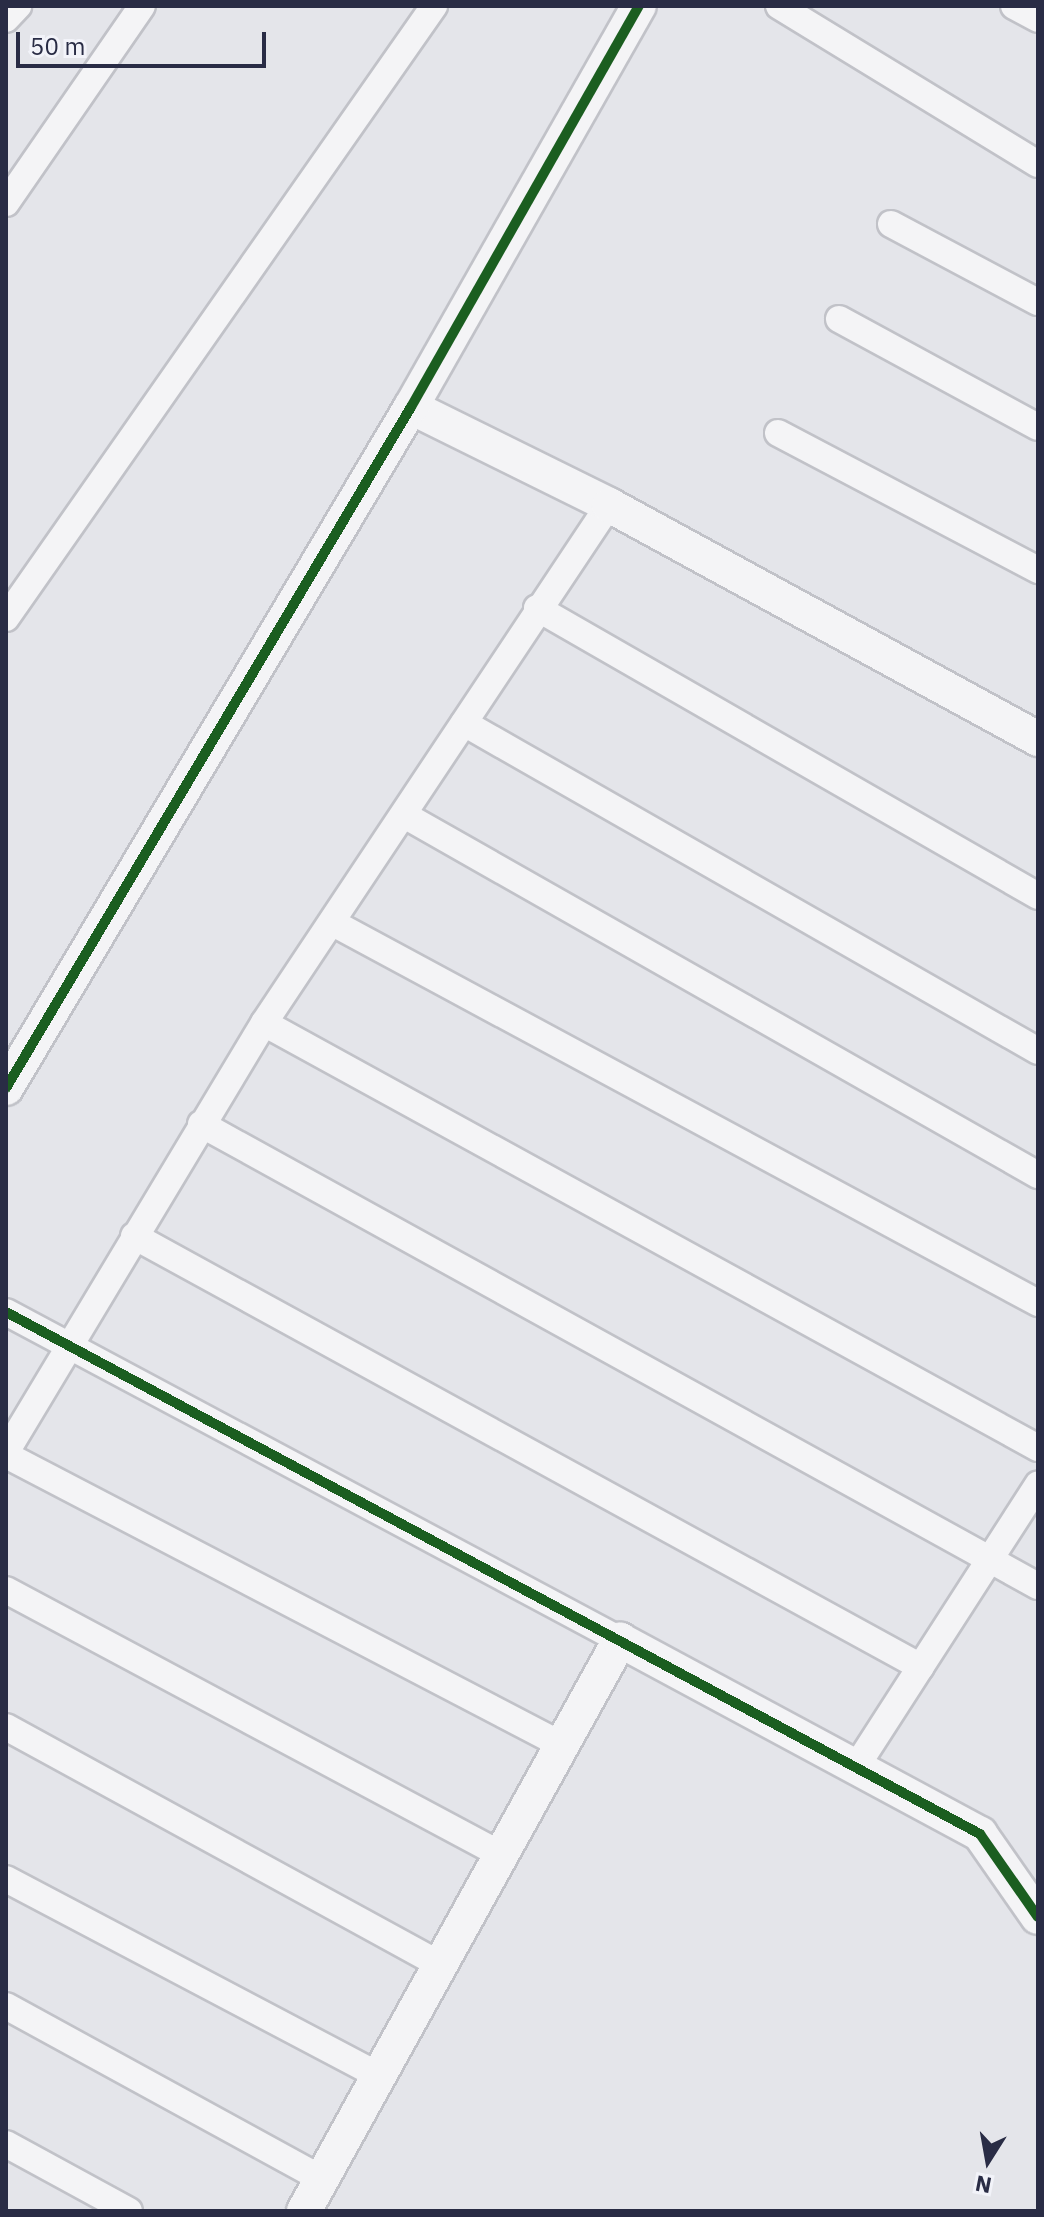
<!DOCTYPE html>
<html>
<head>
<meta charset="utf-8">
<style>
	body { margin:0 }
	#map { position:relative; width:1044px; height:2217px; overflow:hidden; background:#e4e5ea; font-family:"IBM Plex Sans",sans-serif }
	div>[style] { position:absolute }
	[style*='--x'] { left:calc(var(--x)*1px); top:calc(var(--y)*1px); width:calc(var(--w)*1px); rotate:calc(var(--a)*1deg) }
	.roads { filter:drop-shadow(2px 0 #c1c2c8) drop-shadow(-2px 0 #c1c2c8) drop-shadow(0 2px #c1c2c8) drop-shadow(0 -2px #c1c2c8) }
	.minor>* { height:26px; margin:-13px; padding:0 13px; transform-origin:13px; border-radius:13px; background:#f4f4f6 }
	.tertiary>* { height:34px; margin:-17px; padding:0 17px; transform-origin:17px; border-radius:17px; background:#f4f4f6 }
	.cycleway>* { height:10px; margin:-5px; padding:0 5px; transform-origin:5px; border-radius:5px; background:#1b5e20 }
	span { translate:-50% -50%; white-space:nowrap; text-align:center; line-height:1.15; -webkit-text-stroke:7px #f2f3f9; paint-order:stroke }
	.frame { position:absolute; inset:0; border:8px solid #292c45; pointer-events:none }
	.north { position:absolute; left:948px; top:2121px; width:80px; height:80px; -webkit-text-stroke:6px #f2f3f9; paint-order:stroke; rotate:191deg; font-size:22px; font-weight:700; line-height:32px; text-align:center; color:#292c45 }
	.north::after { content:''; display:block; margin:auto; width:28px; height:36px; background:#292c45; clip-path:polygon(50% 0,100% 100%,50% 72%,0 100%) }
	.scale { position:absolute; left:16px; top:32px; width:250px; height:36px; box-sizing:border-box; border:4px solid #292c45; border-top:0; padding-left:10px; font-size:24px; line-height:28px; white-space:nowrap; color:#292c45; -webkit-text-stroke:6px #f2f3f9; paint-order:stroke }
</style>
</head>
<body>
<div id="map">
	<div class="roads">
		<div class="minor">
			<i style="--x:779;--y:6;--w:303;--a:31.4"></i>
			<i style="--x:1014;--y:6;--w:27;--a:28"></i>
			<i style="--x:6;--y:19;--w:18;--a:-47"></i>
			<i style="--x:6;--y:203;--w:239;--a:-55.4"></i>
			<i style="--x:891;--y:224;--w:166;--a:28"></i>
			<i style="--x:839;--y:319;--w:226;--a:28.5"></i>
			<i style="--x:778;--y:433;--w:294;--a:27.8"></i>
			<i style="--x:537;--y:608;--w:578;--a:29.89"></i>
			<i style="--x:6;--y:618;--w:747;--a:-55.03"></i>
			<i style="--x:464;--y:723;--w:661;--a:29.74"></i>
			<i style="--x:406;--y:816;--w:727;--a:29.6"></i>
			<i style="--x:335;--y:924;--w:799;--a:28.33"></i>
			<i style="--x:264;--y:1023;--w:883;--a:28.77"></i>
			<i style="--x:201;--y:1124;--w:956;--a:28.9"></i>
			<i style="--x:134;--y:1236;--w:897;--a:28.71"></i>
			<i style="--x:6;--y:1312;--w:696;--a:28.11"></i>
			<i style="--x:6;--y:1452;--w:501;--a:-58.98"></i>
			<i style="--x:264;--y:1023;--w:622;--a:-56.34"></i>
			<i style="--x:6;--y:1455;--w:627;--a:27.55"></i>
			<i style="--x:6;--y:1590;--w:558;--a:28.13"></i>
			<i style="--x:6;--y:1727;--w:494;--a:28.7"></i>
			<i style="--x:856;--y:1767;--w:336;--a:-57.2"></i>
			<i style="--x:6;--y:1879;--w:418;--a:27.8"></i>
			<i style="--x:6;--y:2006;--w:360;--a:28.7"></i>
			<i style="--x:6;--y:2144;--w:140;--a:28.6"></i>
		</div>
		<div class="tertiary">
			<i style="--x:411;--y:407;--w:221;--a:26.3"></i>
			<i style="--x:609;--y:505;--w:489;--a:28.6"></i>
			<i style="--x:6;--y:1088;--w:792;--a:-59.26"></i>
			<i style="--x:411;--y:407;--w:461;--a:-60.4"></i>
			<i style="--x:304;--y:2211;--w:653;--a:-61.04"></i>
			<i style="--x:620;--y:1640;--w:409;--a:28.3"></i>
			<i style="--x:980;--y:1834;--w:101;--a:55.1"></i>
		</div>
	</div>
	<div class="cycleway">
		<i style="--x:6;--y:1088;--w:792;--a:-59.26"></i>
		<i style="--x:411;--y:407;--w:461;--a:-60.4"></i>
		<i style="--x:6;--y:1312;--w:1105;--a:28.19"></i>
		<i style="--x:980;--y:1834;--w:101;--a:55.1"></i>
	</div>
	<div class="frame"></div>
	<div class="north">N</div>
	<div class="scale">50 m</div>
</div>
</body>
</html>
